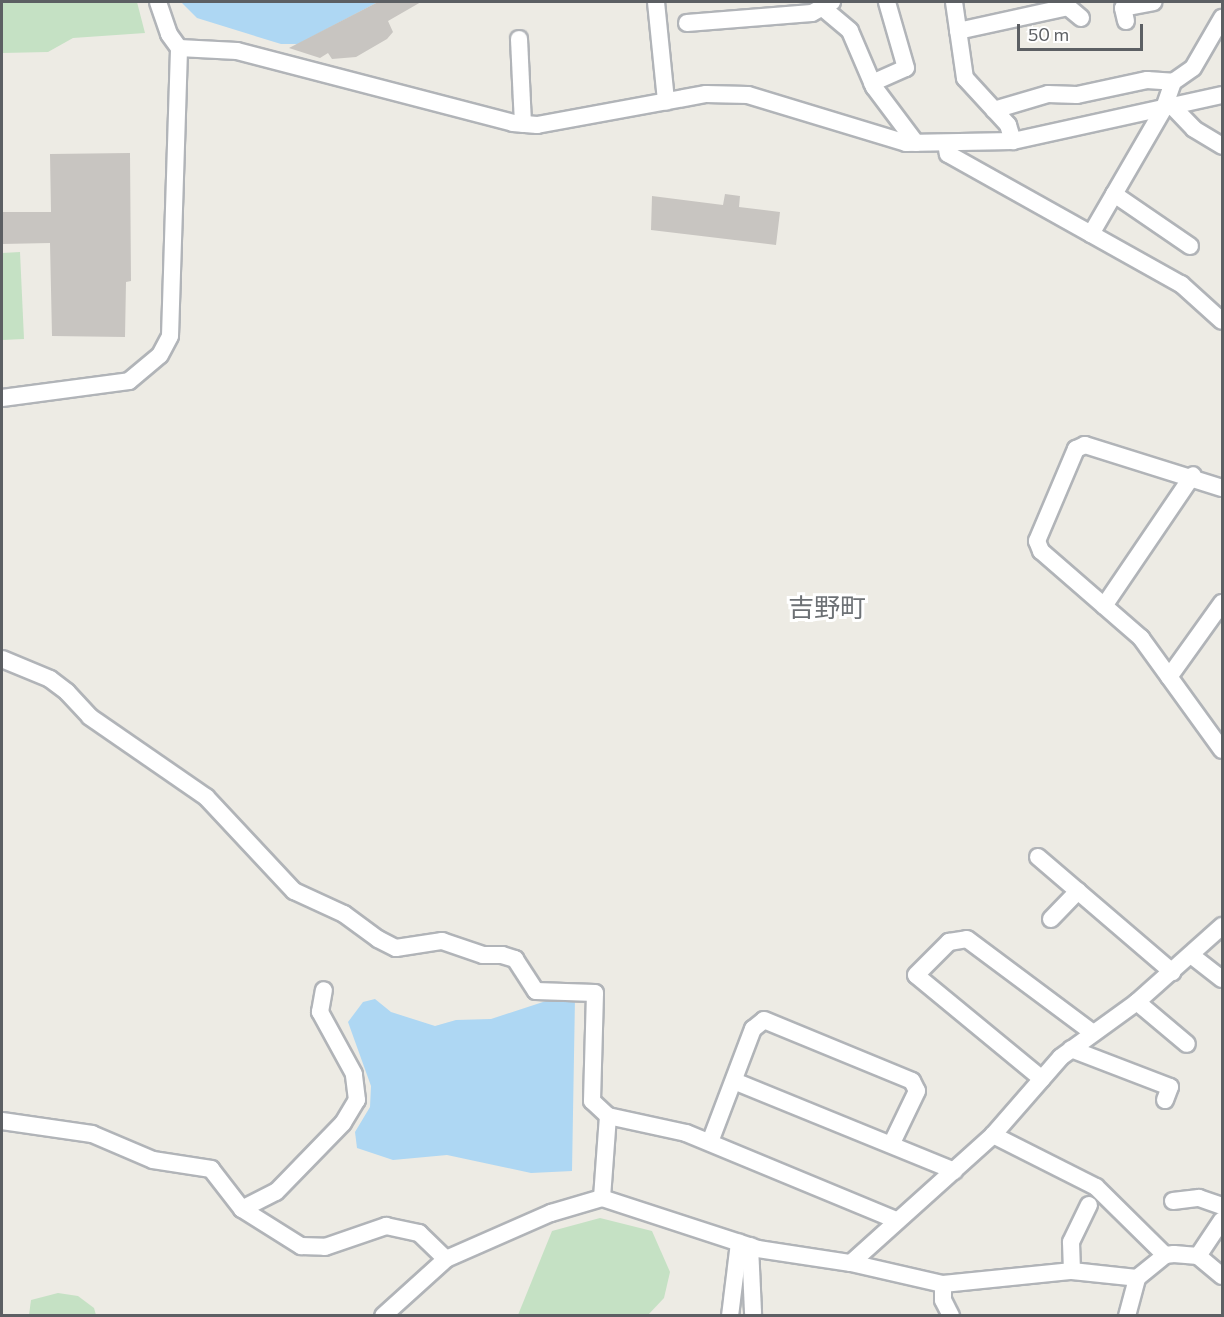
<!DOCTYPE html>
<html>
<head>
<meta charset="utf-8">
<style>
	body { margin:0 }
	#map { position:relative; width:1224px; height:1317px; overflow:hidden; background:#edebe4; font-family:Commissioner,"Noto Sans JP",sans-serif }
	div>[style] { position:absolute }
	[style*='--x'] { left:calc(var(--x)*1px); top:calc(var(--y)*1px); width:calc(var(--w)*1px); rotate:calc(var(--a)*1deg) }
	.green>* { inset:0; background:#c5e1c4 }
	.water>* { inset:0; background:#aed7f3 }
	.building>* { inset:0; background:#c8c5c1 }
	.roads { filter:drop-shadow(2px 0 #b1b4b8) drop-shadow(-2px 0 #b1b4b8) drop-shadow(0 2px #b1b4b8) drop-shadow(0 -2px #b1b4b8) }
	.street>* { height:16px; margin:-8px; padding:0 8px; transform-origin:8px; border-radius:8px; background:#fff }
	span { translate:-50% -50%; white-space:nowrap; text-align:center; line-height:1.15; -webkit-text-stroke:6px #fff; paint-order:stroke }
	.quarter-label { font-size:26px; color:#6d7175 }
	.frame { position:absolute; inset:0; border:3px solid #5c5f63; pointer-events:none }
	.scale { position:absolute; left:1017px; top:24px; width:126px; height:27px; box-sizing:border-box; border:3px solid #5c5f63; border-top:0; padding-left:8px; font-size:18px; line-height:21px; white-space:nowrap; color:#5c5f63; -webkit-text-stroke:4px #fff; paint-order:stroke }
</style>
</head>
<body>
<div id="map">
	<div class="green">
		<i style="clip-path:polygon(2px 2px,137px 2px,145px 33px,73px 38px,48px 52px,2px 53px)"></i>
		<i style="clip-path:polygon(20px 252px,24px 339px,2px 340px,2px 253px)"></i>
		<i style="clip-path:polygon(600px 1218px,652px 1231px,670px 1272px,664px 1298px,648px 1315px,518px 1315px,552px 1231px)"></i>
		<i style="clip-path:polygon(58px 1293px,78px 1296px,94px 1308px,96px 1315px,29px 1315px,31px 1300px)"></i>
	</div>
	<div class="water">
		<i style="clip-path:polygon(181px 2px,378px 2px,298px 44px,281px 44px,197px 18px)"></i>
		<i style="clip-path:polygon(575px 998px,572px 1171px,531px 1173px,447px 1155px,393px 1160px,357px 1148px,355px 1132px,370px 1107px,371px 1086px,348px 1022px,363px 1002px,375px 999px,391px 1012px,435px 1026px,456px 1020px,491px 1019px,546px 1001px)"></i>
	</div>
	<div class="building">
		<i style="clip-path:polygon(378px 2px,421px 2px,388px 21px,393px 32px,387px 39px,356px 57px,332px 59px,328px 53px,320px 58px,289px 48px)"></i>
		<i style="clip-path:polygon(130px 153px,131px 281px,126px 282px,125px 337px,52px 336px,50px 243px,2px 244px,2px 212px,51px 212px,50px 154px)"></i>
		<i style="clip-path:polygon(725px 194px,740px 196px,739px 207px,780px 212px,776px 245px,651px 230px,652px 196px,723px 205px)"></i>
	</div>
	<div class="roads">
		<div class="street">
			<i style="--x:656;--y:2;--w:100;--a:84.2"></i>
			<i style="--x:954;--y:2;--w:77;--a:81.8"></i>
			<i style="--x:965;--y:78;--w:64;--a:47.5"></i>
			<i style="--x:1008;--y:125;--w:17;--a:73"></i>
			<i style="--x:823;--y:8;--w:35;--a:40"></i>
			<i style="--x:850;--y:31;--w:61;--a:66.8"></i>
			<i style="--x:874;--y:87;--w:70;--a:53.1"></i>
			<i style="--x:1126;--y:21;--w:13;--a:-103"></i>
			<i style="--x:1123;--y:8;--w:31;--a:-11"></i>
			<i style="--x:687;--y:23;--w:125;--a:-4.6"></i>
			<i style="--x:812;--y:13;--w:23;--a:-29"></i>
			<i style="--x:958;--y:31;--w:113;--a:-12.3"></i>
			<i style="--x:1068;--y:7;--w:17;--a:40"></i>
			<i style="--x:519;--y:39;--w:85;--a:87.3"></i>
			<i style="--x:179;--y:48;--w:58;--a:3"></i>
			<i style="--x:237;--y:51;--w:285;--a:14.6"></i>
			<i style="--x:513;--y:123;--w:24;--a:5"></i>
			<i style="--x:537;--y:125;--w:172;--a:-10.4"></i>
			<i style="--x:706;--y:94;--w:42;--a:1.4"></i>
			<i style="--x:748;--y:95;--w:165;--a:16.9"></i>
			<i style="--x:906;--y:143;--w:107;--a:-1.1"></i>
			<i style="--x:1013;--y:141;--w:214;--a:-12.4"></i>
			<i style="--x:872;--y:83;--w:37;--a:-24"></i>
			<i style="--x:906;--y:68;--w:69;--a:-106.1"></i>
			<i style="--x:1173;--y:107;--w:30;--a:46"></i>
			<i style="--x:1194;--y:129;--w:33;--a:31"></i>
			<i style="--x:994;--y:110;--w:56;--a:-16.5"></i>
			<i style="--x:1048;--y:94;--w:29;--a:2"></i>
			<i style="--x:1077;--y:95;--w:72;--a:-12.1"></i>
			<i style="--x:1147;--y:80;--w:26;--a:4"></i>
			<i style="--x:946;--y:144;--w:10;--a:79"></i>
			<i style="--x:948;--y:154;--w:267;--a:29.2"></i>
			<i style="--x:1181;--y:284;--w:55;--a:42.1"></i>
			<i style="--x:1114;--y:194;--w:92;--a:34.4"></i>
			<i style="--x:1091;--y:234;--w:146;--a:-59.9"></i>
			<i style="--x:1164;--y:108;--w:28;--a:-71"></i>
			<i style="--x:1173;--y:82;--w:24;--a:-35"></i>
			<i style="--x:1193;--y:68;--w:58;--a:-59.9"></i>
			<i style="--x:2;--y:398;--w:128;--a:-7.6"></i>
			<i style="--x:129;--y:381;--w:40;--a:-40"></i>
			<i style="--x:160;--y:355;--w:21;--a:-62"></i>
			<i style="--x:170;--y:336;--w:288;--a:-88.2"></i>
			<i style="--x:179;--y:48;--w:17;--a:-126"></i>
			<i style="--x:169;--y:34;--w:34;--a:-109"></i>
			<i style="--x:1222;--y:488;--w:144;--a:-162.6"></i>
			<i style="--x:1085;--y:445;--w:10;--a:156"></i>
			<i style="--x:1076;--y:449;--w:100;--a:113"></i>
			<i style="--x:1037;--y:541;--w:11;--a:68"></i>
			<i style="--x:1041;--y:551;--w:133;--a:41"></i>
			<i style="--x:1141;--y:638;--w:138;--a:54.1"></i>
			<i style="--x:1104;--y:606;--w:158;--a:-55.8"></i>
			<i style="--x:2;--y:659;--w:52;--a:22.6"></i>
			<i style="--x:50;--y:679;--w:21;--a:37"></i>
			<i style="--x:67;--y:692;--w:34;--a:47"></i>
			<i style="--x:90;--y:717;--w:141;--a:34.6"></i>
			<i style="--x:206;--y:797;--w:129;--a:46.9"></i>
			<i style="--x:294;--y:891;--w:55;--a:24.7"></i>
			<i style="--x:344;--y:914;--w:42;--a:36.3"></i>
			<i style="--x:378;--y:939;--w:20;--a:27"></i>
			<i style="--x:396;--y:948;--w:47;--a:-8.7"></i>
			<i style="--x:442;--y:941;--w:43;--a:18.9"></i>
			<i style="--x:483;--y:955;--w:19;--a:0"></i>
			<i style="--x:502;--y:955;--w:14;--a:17"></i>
			<i style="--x:515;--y:959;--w:38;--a:57"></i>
			<i style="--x:536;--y:991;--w:59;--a:1.9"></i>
			<i style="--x:595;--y:993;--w:108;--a:91.6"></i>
			<i style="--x:592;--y:1101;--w:22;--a:43"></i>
			<i style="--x:608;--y:1116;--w:82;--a:94.2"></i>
			<i style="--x:1169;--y:677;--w:91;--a:-54.4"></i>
			<i style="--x:1038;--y:857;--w:177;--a:40.6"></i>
			<i style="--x:1051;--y:919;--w:39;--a:-46"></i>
			<i style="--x:1191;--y:955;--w:39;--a:38"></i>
			<i style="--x:1137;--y:1002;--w:65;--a:40"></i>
			<i style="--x:1071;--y:1049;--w:106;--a:21"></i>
			<i style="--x:1170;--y:1087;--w:14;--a:111"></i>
			<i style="--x:1042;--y:1079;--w:163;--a:-140.5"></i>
			<i style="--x:916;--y:975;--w:47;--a:-45"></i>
			<i style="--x:949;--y:942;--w:18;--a:-9"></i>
			<i style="--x:967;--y:939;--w:157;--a:36.7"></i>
			<i style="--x:734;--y:1081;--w:238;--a:22.2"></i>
			<i style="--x:608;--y:1116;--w:80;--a:12.3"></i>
			<i style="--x:686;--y:1133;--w:227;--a:22.5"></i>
			<i style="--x:2;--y:1121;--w:91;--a:8.2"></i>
			<i style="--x:92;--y:1134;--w:66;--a:23.1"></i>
			<i style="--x:153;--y:1160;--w:59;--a:8.8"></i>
			<i style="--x:211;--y:1169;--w:51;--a:52.2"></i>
			<i style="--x:242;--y:1209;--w:70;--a:32.1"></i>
			<i style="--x:301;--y:1246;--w:24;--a:2"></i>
			<i style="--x:325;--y:1247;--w:65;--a:-19"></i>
			<i style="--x:386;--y:1226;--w:34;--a:12"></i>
			<i style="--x:419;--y:1233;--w:37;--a:44"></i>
			<i style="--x:993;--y:1135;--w:115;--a:26.8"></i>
			<i style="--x:1096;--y:1187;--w:97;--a:44.6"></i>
			<i style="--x:710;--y:1142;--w:121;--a:-69.2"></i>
			<i style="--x:753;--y:1029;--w:14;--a:-39"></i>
			<i style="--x:764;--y:1020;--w:160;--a:22.4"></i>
			<i style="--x:912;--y:1081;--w:11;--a:63"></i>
			<i style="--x:917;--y:1091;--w:58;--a:115.7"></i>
			<i style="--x:1173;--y:1201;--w:26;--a:-7"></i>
			<i style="--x:1199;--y:1198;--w:24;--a:19"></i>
			<i style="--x:242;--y:1209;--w:38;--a:-27"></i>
			<i style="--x:276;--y:1192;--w:96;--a:-45.8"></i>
			<i style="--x:343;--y:1123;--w:27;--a:-59"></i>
			<i style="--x:357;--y:1100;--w:26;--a:-97"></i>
			<i style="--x:354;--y:1074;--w:71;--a:-118.7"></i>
			<i style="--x:320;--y:1012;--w:22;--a:-80"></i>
			<i style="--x:750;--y:1246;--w:67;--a:87.4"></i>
			<i style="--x:1198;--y:1256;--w:43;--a:-56.3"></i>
			<i style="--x:851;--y:1263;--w:191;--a:-42"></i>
			<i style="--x:993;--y:1135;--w:103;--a:-48.9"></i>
			<i style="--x:1061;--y:1057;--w:94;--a:-35.9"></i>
			<i style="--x:1137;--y:1002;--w:114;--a:-41.8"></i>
			<i style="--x:1072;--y:1271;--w:29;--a:-92"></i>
			<i style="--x:1071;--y:1242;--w:41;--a:-64.1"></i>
			<i style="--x:943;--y:1284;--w:16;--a:90"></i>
			<i style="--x:943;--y:1300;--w:18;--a:63"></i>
			<i style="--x:383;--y:1316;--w:85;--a:-42.1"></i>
			<i style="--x:446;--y:1259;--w:115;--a:-23.7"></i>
			<i style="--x:551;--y:1213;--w:53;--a:-16.4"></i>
			<i style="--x:602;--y:1198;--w:164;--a:18.1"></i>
			<i style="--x:758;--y:1249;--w:94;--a:8.6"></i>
			<i style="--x:851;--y:1263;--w:94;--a:12.9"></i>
			<i style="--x:943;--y:1284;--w:130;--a:-5.8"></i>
			<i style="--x:1072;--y:1271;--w:65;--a:6.1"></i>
			<i style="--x:1137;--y:1278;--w:36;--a:-39"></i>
			<i style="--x:1165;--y:1255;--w:9;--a:-6"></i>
			<i style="--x:1174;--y:1254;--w:24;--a:5"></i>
			<i style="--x:1198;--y:1256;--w:31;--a:40"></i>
			<i style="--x:730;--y:1316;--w:74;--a:-83"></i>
			<i style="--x:1127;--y:1316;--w:39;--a:-75"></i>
		</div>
	</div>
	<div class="quarter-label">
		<span style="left:827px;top:607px">吉野町</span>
	</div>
	<div class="frame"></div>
	<div class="scale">50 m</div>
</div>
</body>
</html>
